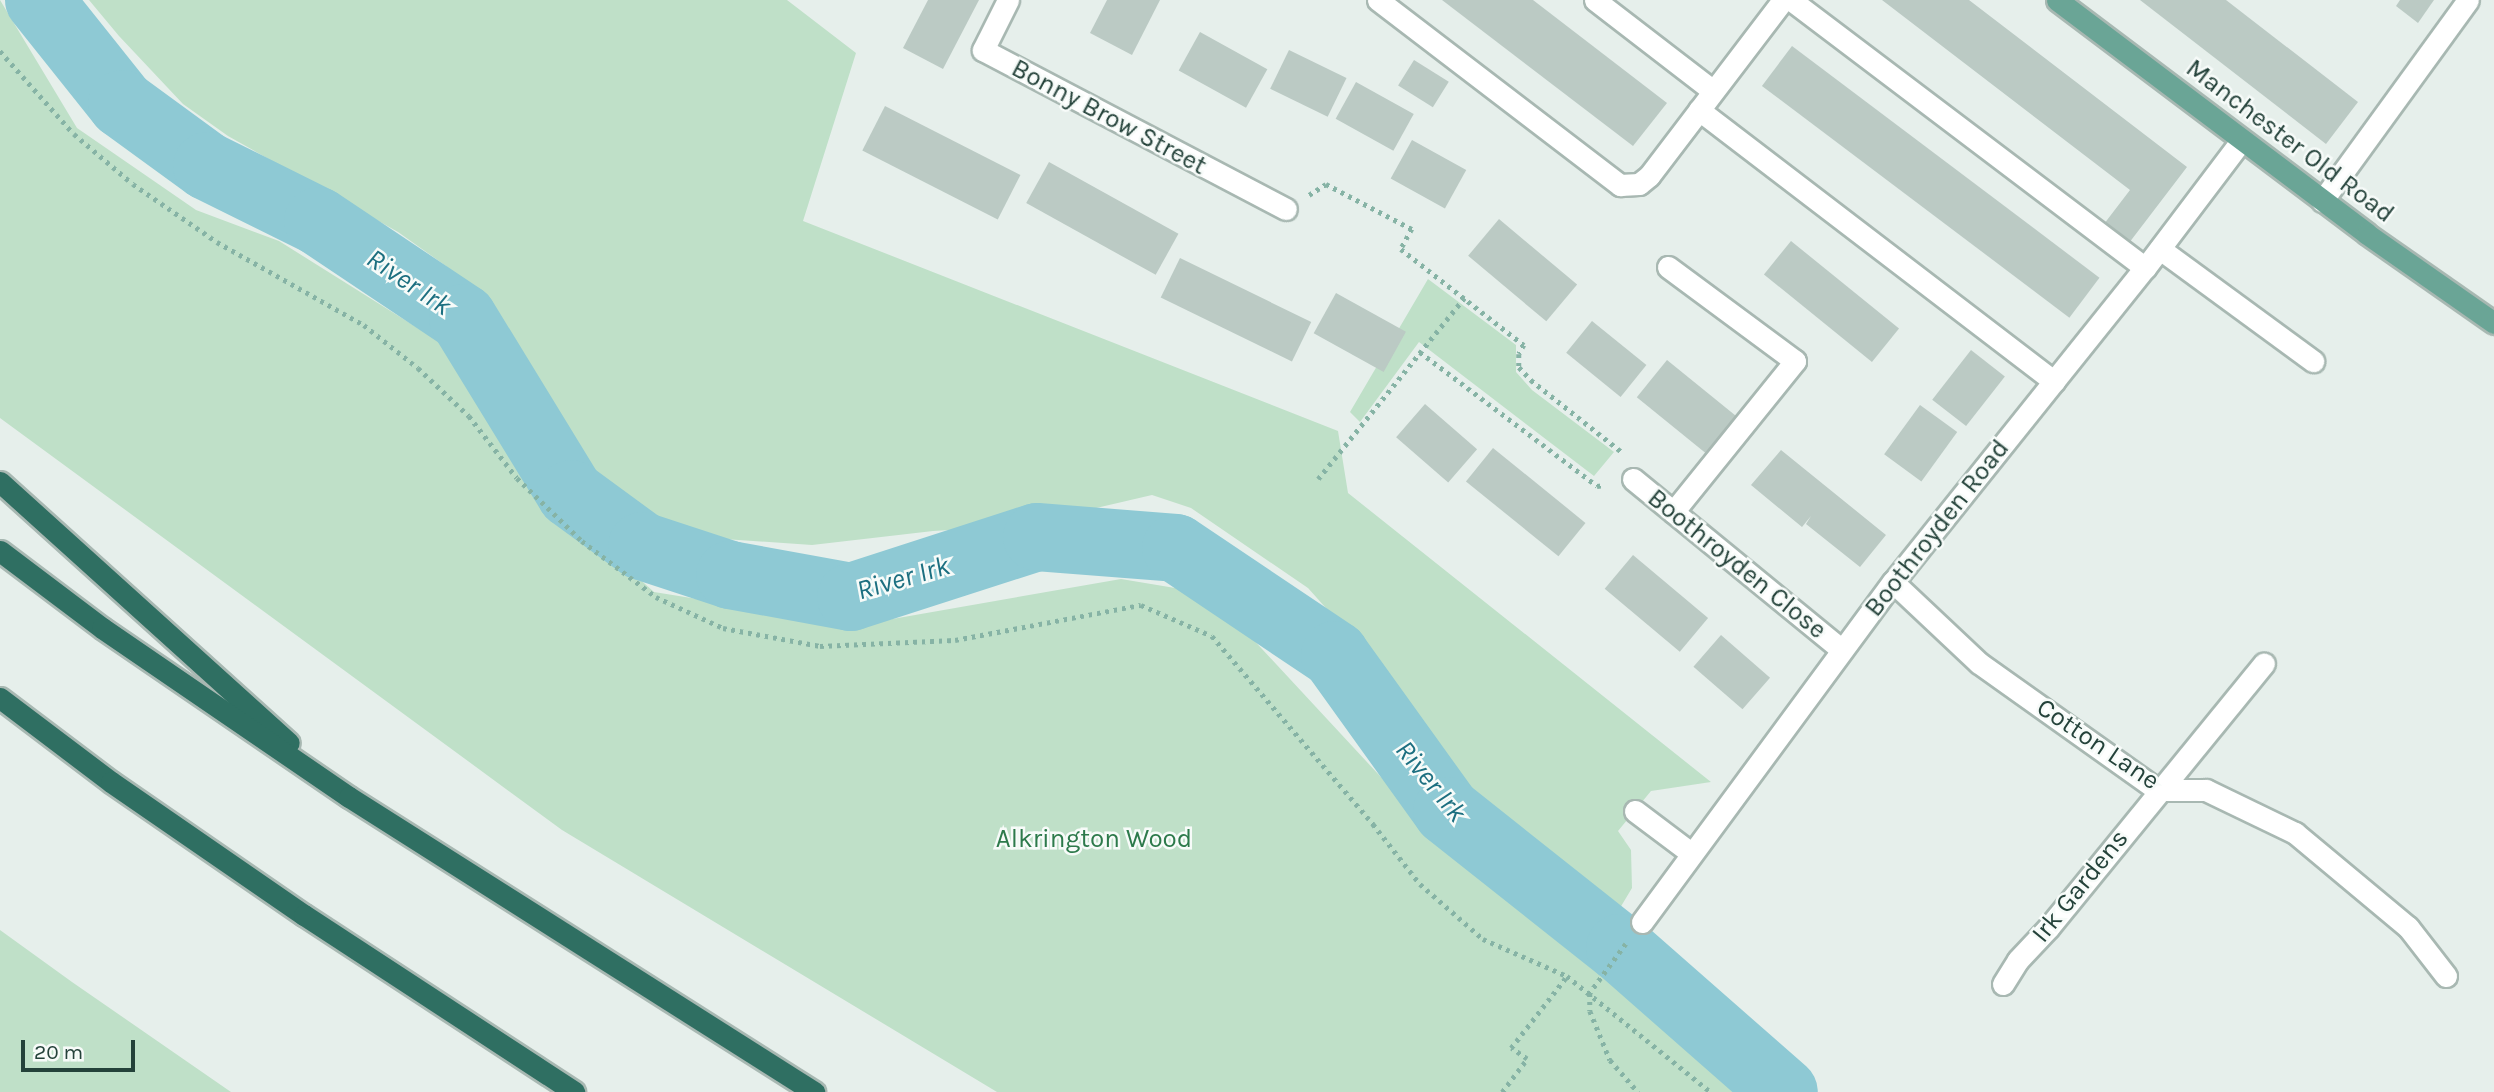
<!DOCTYPE html>
<html>
<head>
<meta charset="utf-8">
<style>
	body { margin:0 }
	#map { position:relative; width:2494px; height:1092px; overflow:hidden; background:#e6efeb; font-family:Karla,sans-serif }
	div>[style] { position:absolute }
	[style*='--x'] { left:calc(var(--x)*1px); top:calc(var(--y)*1px); width:calc(var(--w)*1px); rotate:calc(var(--a)*1deg) }
	.green>* { inset:0; background:#bfe0c8 }
	.river>* { height:68px; margin:-34px; padding:0 34px; transform-origin:34px; border-radius:34px; background:#8ec9d4 }
	.building>* { inset:0; background:#bbcac4; transform-origin:0 0 }
	.path>* { height:4.5px; margin-top:-2.25px; transform-origin:0; background:repeating-linear-gradient(90deg,#86b3a5 0 3.5px,transparent 0 8.5px) }
	.roads { filter:drop-shadow(2px 0 #a8b8b2) drop-shadow(-2px 0 #a8b8b2) drop-shadow(0 2px #a8b8b2) drop-shadow(0 -2px #a8b8b2) }
	.service>* { height:21px; margin:-10.5px; padding:0 10.5px; transform-origin:10.5px; border-radius:10.5px; background:#fff }
	.minor>* { height:21px; margin:-10.5px; padding:0 10.5px; transform-origin:10.5px; border-radius:10.5px; background:#fff }
	.primary>* { height:21px; margin:-10.5px; padding:0 10.5px; transform-origin:10.5px; border-radius:10.5px; background:#6aa596 }
	.motorway>* { height:21px; margin:-10.5px; padding:0 10.5px; transform-origin:10.5px; border-radius:10.5px; background:#2f6f62 }
	span { translate:-50% -50%; white-space:nowrap; text-align:center; line-height:1.15; -webkit-text-stroke:5px #f7fbf9; paint-order:stroke }
	.street-label { font-size:26px; color:#24423a }
	.park-label { font-size:26px; color:#2d7a4b }
	.water-label { font-size:28px; color:#1c6f80; font-style:italic }
	.scale { position:absolute; left:21px; top:1040px; width:114px; height:32px; box-sizing:border-box; border:4px solid #24423a; border-top:0; padding-left:9px; font-size:21px; line-height:24px; white-space:nowrap; color:#24423a; -webkit-text-stroke:5px #f7fbf9; paint-order:stroke }
</style>
</head>
<body>
<div id="map">
	<div class="green">
		<i style="clip-path:polygon(0 0,77px 128px,196px 210px,279px 241px,440px 342px,542px 492px,654px 592px,858px 625px,1121px 579px,1211px 594px,1457px 859px,1609px 974px,1749px 1092px,997px 1092px,562px 830px,0 418px)"></i>
		<i style="clip-path:polygon(89px 0,787px 0,856px 53px,803px 221px,1338px 431px,1348px 493px,1711px 782px,1651px 791px,1618px 831px,1631px 850px,1632px 888px,1617px 913px,1502px 829px,1401px 714px,1350px 635px,1308px 588px,1191px 508px,1152px 495px,1019px 526px,933px 531px,812px 545px,666px 535px,638px 522px,615px 508px,588px 480px,552px 429px,490px 318px,446px 266px,398px 232px,228px 136px,183px 104px,119px 36px)"></i>
		<i style="clip-path:polygon(1428px 279px,1516px 345px,1516px 372px,1532px 390px,1614px 452px,1594px 476px,1419px 342px,1360px 422px,1350px 412px)"></i>
		<i style="clip-path:polygon(0 930px,72px 982px,231px 1092px,0 1092px)"></i>
	</div>
	<div class="river">
		<i style="--x:39;--y:0;--w:133;--a:51.4"></i>
		<i style="--x:122;--y:104;--w:105;--a:36.1"></i>
		<i style="--x:207;--y:166;--w:124;--a:26.4"></i>
		<i style="--x:318;--y:221;--w:174;--a:33.8"></i>
		<i style="--x:463;--y:318;--w:206;--a:58.5"></i>
		<i style="--x:571;--y:494;--w:88;--a:36.2"></i>
		<i style="--x:642;--y:546;--w:93;--a:18.2"></i>
		<i style="--x:730;--y:575;--w:123;--a:10.3"></i>
		<i style="--x:851;--y:597;--w:195;--a:-17.9"></i>
		<i style="--x:1037;--y:537;--w:139;--a:4.5"></i>
		<i style="--x:1176;--y:548;--w:192;--a:33.9"></i>
		<i style="--x:1335;--y:655;--w:192;--a:54.3"></i>
		<i style="--x:1447;--y:811;--w:221;--a:38.4"></i>
		<i style="--x:1620;--y:948;--w:218;--a:41.3"></i>
	</div>
	<div class="building">
		<i style="clip-path:polygon(928px 0,979px 0,943px 69px,903px 48px)"></i>
		<i style="clip-path:polygon(1107px 0,1160px 0,1132px 55px,1090px 33px)"></i>
		<i style="clip-path:polygon(1442px 0,1533px 0,1667px 103px,1633px 146px)"></i>
		<i style="clip-path:polygon(1882px 0,1969px 0,2187px 167px,2129px 243px,2104px 224px,2130px 190px)"></i>
		<i style="clip-path:polygon(2140px 0,2226px 0,2358px 102px,2326px 144px)"></i>
		<i style="clip-path:polygon(2400px 0,2434px 0,2418px 23px,2396px 6px)"></i>
		<i style="left:1200px;top:32px;width:77px;height:44px;rotate:29deg"></i>
		<i style="left:1792px;top:46px;width:385px;height:50px;rotate:37deg"></i>
		<i style="left:1289px;top:50px;width:64px;height:43px;rotate:26deg"></i>
		<i style="left:1414px;top:60px;width:41px;height:30px;rotate:32deg"></i>
		<i style="left:1356px;top:82px;width:66px;height:42px;rotate:29deg"></i>
		<i style="left:885px;top:106px;width:152px;height:50px;rotate:27deg"></i>
		<i style="left:1412px;top:140px;width:62px;height:44px;rotate:29deg"></i>
		<i style="left:1049px;top:162px;width:148px;height:47px;rotate:29deg"></i>
		<i style="left:1499px;top:219px;width:102px;height:48px;rotate:40deg"></i>
		<i style="left:1791px;top:241px;width:139px;height:43px;rotate:39deg"></i>
		<i style="left:1180px;top:258px;width:146px;height:44px;rotate:26deg"></i>
		<i style="left:1336px;top:293px;width:80px;height:46px;rotate:29deg"></i>
		<i style="left:1592px;top:321px;width:70px;height:41px;rotate:39deg"></i>
		<i style="left:1971px;top:350px;width:43px;height:63px;rotate:38deg"></i>
		<i style="left:1667px;top:360px;width:94px;height:48px;rotate:39deg"></i>
		<i style="left:1425px;top:404px;width:69px;height:44px;rotate:41deg"></i>
		<i style="left:1920px;top:405px;width:46px;height:61px;rotate:36deg"></i>
		<i style="left:1493px;top:448px;width:119px;height:43px;rotate:39deg"></i>
		<i style="clip-path:polygon(1781px 450px,1886px 535px,1860px 567px,1806px 524px,1811px 516px,1802px 527px,1751px 485px)"></i>
		<i style="left:1633px;top:555px;width:98px;height:44px;rotate:40deg"></i>
		<i style="left:1721px;top:635px;width:65px;height:42px;rotate:41deg"></i>
	</div>
	<div class="path">
		<i style="--x:0;--y:51;--w:111;--a:48.3"></i>
		<i style="--x:74;--y:134;--w:77;--a:40.3"></i>
		<i style="--x:133;--y:184;--w:102;--a:34.6"></i>
		<i style="--x:217;--y:242;--w:169;--a:29.5"></i>
		<i style="--x:364;--y:325;--w:69;--a:38.5"></i>
		<i style="--x:418;--y:368;--w:70;--a:43.3"></i>
		<i style="--x:469;--y:416;--w:78;--a:52.3"></i>
		<i style="--x:517;--y:478;--w:91;--a:44.1"></i>
		<i style="--x:582;--y:541;--w:93;--a:37.1"></i>
		<i style="--x:656;--y:597;--w:74;--a:24.8"></i>
		<i style="--x:723;--y:628;--w:99;--a:10.5"></i>
		<i style="--x:820;--y:646;--w:135;--a:-2.5"></i>
		<i style="--x:955;--y:640;--w:189;--a:-10.7"></i>
		<i style="--x:1141;--y:605;--w:77;--a:23.6"></i>
		<i style="--x:1212;--y:636;--w:248;--a:49.4"></i>
		<i style="--x:1373;--y:824;--w:76;--a:51.9"></i>
		<i style="--x:1420;--y:884;--w:84;--a:41.1"></i>
		<i style="--x:1483;--y:939;--w:92;--a:23.8"></i>
		<i style="--x:1567;--y:976;--w:185;--a:38.9"></i>
		<i style="--x:1309;--y:195;--w:20;--a:-33"></i>
		<i style="--x:1326;--y:184;--w:97;--a:27.6"></i>
		<i style="--x:1412;--y:229;--w:23;--a:119"></i>
		<i style="--x:1401;--y:249;--w:156;--a:38"></i>
		<i style="--x:1524;--y:345;--w:10;--a:119"></i>
		<i style="--x:1519;--y:354;--w:13;--a:90"></i>
		<i style="--x:1519;--y:367;--w:18;--a:47"></i>
		<i style="--x:1531;--y:380;--w:116;--a:38.4"></i>
		<i style="--x:1420;--y:352;--w:222;--a:37.1"></i>
		<i style="--x:1597;--y:486;--w:8;--a:-7"></i>
		<i style="--x:1318;--y:479;--w:233;--a:-51.1"></i>
		<i style="--x:1626;--y:944;--w:61;--a:126.3"></i>
		<i style="--x:1590;--y:993;--w:18;--a:90"></i>
		<i style="--x:1590;--y:1011;--w:53;--a:67.8"></i>
		<i style="--x:1610;--y:1060;--w:43;--a:48.8"></i>
		<i style="--x:1502;--y:1092;--w:41;--a:-52.9"></i>
		<i style="--x:1527;--y:1059;--w:19;--a:-145"></i>
		<i style="--x:1511;--y:1048;--w:91;--a:-52.1"></i>
	</div>
	<div class="roads">
		<div class="service">
			<i style="--x:1378;--y:0;--w:305;--a:37.4"></i>
			<i style="--x:1620;--y:185;--w:19;--a:-3"></i>
			<i style="--x:1639;--y:184;--w:13;--a:-39"></i>
			<i style="--x:1791;--y:0;--w:444;--a:37.1"></i>
			<i style="--x:1699;--y:110;--w:447;--a:37.4"></i>
			<i style="--x:2160;--y:249;--w:190;--a:36.2"></i>
			<i style="--x:1668;--y:267;--w:158;--a:36.5"></i>
			<i style="--x:1795;--y:361;--w:194;--a:128.9"></i>
			<i style="--x:1893;--y:582;--w:118;--a:43.3"></i>
			<i style="--x:1979;--y:663;--w:219;--a:35.4"></i>
			<i style="--x:2158;--y:790;--w:48;--a:0"></i>
			<i style="--x:2206;--y:790;--w:99;--a:25.8"></i>
			<i style="--x:2295;--y:833;--w:147;--a:39.8"></i>
			<i style="--x:2408;--y:927;--w:62;--a:52.2"></i>
			<i style="--x:2003;--y:984;--w:28;--a:-58"></i>
			<i style="--x:2018;--y:960;--w:45;--a:-46.8"></i>
			<i style="--x:2049;--y:927;--w:340;--a:-50.8"></i>
		</div>
		<div class="minor">
			<i style="--x:1008;--y:0;--w:56;--a:116.6"></i>
			<i style="--x:983;--y:50;--w:342;--a:27.7"></i>
			<i style="--x:1595;--y:0;--w:149;--a:37.6"></i>
			<i style="--x:1649;--y:176;--w:221;--a:-52.7"></i>
			<i style="--x:2322;--y:201;--w:248;--a:-54"></i>
			<i style="--x:1633;--y:479;--w:269;--a:39.3"></i>
			<i style="--x:1635;--y:811;--w:71;--a:37"></i>
			<i style="--x:1642;--y:922;--w:423;--a:-53.6"></i>
			<i style="--x:1893;--y:582;--w:403;--a:-51.3"></i>
			<i style="--x:2145;--y:268;--w:159;--a:-52.9"></i>
		</div>
		<div class="primary">
			<i style="--x:2057;--y:0;--w:388;--a:37"></i>
			<i style="--x:2367;--y:234;--w:155;--a:35"></i>
		</div>
		<div class="motorway">
			<i style="--x:0;--y:482;--w:389;--a:42.1"></i>
			<i style="--x:0;--y:551;--w:128;--a:37"></i>
			<i style="--x:102;--y:628;--w:299;--a:34.4"></i>
			<i style="--x:349;--y:797;--w:551;--a:32.39"></i>
			<i style="--x:0;--y:698;--w:139;--a:37.1"></i>
			<i style="--x:111;--y:782;--w:234;--a:34.6"></i>
			<i style="--x:304;--y:915;--w:323;--a:33.2"></i>
		</div>
	</div>
	<div class="street-label">
		<span style="left:1109px;top:117px;rotate:28deg">Bonny Brow Street</span>
		<span style="left:2290px;top:141px;rotate:37deg">Manchester Old Road</span>
		<span style="left:1937px;top:528px;rotate:-52deg">Boothroyden Road</span>
		<span style="left:1737px;top:564px;rotate:39deg">Boothroyden Close</span>
		<span style="left:2098px;top:744px;rotate:34deg">Cotton Lane</span>
		<span style="left:2080px;top:886px;rotate:-51deg">Irk Gardens</span>
	</div>
	<div class="park-label">
		<span style="left:1094px;top:839px">Alkrington Wood</span>
	</div>
	<div class="water-label">
		<span style="left:409px;top:282px;rotate:34deg">River Irk</span>
		<span style="left:903px;top:578px;rotate:-16deg">River Irk</span>
		<span style="left:1431px;top:781px;rotate:51deg">River Irk</span>
	</div>
	<div class="scale">20 m</div>
</div>
</body>
</html>
